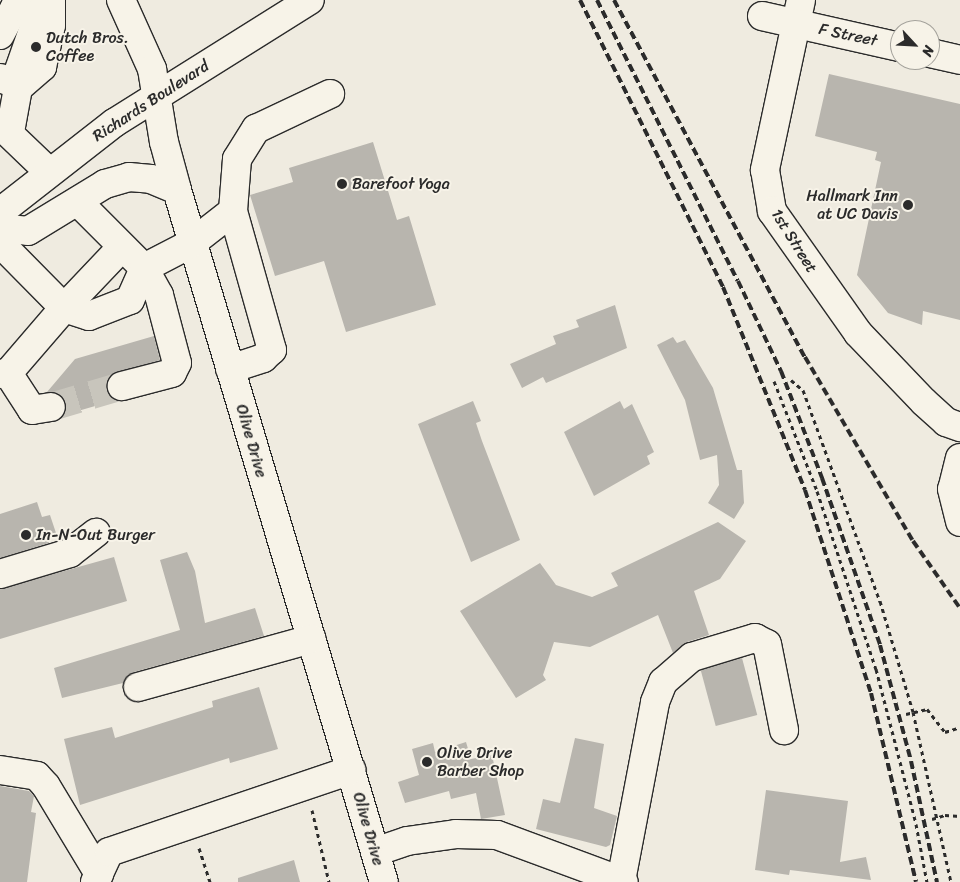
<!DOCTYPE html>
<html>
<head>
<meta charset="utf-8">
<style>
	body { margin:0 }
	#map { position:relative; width:960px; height:882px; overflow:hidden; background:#efebe0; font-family:Sriracha,sans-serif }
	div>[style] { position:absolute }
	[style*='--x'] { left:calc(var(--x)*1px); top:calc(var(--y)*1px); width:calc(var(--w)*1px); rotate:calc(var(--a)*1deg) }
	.building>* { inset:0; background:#b8b5ae; transform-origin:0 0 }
	.minor-tunnel>* { height:28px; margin-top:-14px; transform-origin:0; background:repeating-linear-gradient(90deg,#c8c5bc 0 28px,transparent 0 42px) }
	.path>* { height:3px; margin-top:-1.5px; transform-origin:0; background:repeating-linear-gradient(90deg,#2b2b2b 0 4px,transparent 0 8px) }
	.roads { filter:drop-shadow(1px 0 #2b2b2b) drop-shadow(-1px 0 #2b2b2b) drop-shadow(0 1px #2b2b2b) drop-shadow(0 -1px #2b2b2b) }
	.minor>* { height:28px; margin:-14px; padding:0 14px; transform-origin:14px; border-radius:14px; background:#f7f3e8 }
	.major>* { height:28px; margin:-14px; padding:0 14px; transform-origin:14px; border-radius:14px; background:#f7f3e8 }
	.rail>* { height:4px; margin-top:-2px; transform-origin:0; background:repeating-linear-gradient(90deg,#2b2b2b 0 8px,transparent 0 12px) }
	.dots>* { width:14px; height:14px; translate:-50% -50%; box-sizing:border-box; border:2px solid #f7f3e8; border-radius:50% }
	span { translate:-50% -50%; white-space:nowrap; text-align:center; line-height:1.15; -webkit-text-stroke:4px #f7f3e8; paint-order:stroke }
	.street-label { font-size:16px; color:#2b2b2b }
	.poi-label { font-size:16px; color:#2b2b2b }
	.left { translate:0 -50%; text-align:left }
	.right { translate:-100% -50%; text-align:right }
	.north { position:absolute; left:890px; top:20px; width:50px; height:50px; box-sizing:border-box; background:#f7f3e8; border:1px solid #a5a39c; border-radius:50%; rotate:115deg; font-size:14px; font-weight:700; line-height:20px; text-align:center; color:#2b2b2b }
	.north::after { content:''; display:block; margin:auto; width:18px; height:22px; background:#2b2b2b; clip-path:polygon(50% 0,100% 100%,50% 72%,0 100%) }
</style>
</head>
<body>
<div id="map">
	<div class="building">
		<i style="clip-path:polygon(829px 74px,960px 104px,960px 320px,923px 311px,922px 325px,888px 313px,857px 275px,881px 162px,875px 160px,877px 152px,815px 136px)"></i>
		<i style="clip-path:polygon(373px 142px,397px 220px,409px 216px,436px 305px,346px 332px,324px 261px,275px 276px,250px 195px,293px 182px,289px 168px)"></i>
		<i style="clip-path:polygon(615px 305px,627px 348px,546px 383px,543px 377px,522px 388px,510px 364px,556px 344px,553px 336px,579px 327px,576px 320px)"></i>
		<i style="clip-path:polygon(154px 336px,160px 360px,111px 375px,107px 389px,116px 400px,64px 415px,63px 398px,47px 392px,75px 359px)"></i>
		<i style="clip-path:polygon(673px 337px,677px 343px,685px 340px,713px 388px,737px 470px,742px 470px,744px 503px,734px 519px,708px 503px,719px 485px,717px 455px,700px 460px,685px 400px,657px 345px)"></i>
		<i style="clip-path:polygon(473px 401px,481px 421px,476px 423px,482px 441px,520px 540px,471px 562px,418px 424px)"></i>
		<i style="clip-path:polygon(620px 401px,624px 409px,632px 404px,654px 452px,647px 456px,650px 464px,594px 496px,564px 432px)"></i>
		<i style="clip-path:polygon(37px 502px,42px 517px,50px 515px,56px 533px,46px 536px,49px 543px,0 558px,0 514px)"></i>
		<i style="clip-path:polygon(718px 522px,746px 541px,720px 579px,694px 591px,709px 635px,687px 642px,673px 653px,658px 615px,590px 647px,554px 642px,543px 675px,546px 680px,516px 698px,460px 611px,540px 563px,556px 585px,592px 597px,618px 586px,611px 573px)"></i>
		<i style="clip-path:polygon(187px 552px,195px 571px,205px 623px,255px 608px,264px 636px,134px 672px,123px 683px,62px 698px,54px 668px,180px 630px,160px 560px)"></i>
		<i style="clip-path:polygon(114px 557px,127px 601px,0 639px,0 589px)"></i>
		<i style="left:742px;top:658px;width:59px;height:43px;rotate:75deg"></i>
		<i style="clip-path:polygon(259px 687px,278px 749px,230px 763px,229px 758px,80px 805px,64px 739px,112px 727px,115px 738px,213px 707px,212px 701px)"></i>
		<i style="clip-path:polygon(575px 738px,604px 744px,594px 808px,617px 816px,610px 845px,606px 847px,536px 829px,543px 799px,560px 803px)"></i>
		<i style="clip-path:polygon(466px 742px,471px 759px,492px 755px,505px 815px,481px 819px,476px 793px,451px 799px,449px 791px,405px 803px,398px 782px,419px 775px,412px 749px,433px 743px,435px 752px)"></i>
		<i style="clip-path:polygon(0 786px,29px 791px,34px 796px,31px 812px,36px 813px,27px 882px,0 882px)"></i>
		<i style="clip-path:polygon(766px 790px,848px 801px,840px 862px,866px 857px,871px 880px,790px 870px,789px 875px,755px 870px)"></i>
		<i style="clip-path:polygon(294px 860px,300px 882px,238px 882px,238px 878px)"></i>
	</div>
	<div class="minor-tunnel">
		<i style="--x:51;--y:407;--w:74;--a:-16.5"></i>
	</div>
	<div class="path">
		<i style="--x:791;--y:380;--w:16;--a:40"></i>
		<i style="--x:803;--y:390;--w:225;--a:70"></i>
		<i style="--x:880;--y:601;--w:116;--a:73.4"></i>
		<i style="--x:913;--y:712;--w:174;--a:77.4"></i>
		<i style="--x:774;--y:381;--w:118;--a:68.6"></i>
		<i style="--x:817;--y:491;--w:188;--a:71.7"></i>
		<i style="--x:876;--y:669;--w:160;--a:75.5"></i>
		<i style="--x:916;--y:824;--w:59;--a:79.3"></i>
		<i style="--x:906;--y:714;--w:22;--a:-13"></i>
		<i style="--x:927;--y:709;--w:29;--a:52"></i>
		<i style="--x:945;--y:732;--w:16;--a:-18"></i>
		<i style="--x:312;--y:810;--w:74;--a:76.7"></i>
		<i style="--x:932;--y:819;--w:14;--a:-17"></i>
		<i style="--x:945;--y:815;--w:15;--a:4"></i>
		<i style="--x:199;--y:848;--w:36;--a:72"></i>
	</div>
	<div class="roads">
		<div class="minor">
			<i style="--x:121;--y:0;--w:76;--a:65.8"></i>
			<i style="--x:152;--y:69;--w:74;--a:80.7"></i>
			<i style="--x:164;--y:142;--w:50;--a:74.8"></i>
			<i style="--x:177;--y:190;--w:722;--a:73.35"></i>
			<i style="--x:801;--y:0;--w:174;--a:102"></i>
			<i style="--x:765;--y:170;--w:42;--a:80.3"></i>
			<i style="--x:772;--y:211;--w:149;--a:54.8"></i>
			<i style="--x:858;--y:333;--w:95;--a:46.3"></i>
			<i style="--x:924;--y:402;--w:30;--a:42"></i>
			<i style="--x:946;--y:422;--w:15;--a:20"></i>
			<i style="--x:762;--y:16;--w:141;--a:12.7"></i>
			<i style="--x:0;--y:35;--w:32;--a:-62"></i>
			<i style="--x:15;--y:7;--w:14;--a:-30"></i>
			<i style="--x:930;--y:53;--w:31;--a:13"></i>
			<i style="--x:0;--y:78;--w:12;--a:20"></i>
			<i style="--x:11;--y:82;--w:11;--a:-52"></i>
			<i style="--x:18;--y:73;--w:64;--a:-70.7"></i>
			<i style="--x:0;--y:125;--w:66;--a:43.8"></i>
			<i style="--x:10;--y:132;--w:45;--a:-79.7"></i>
			<i style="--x:18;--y:88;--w:32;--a:-41"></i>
			<i style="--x:42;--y:67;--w:43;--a:-77.9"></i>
			<i style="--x:51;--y:25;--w:25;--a:-90"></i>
			<i style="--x:79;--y:203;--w:92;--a:45"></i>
			<i style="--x:144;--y:268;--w:31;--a:61"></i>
			<i style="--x:159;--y:295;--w:70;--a:75.2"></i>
			<i style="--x:177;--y:363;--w:11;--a:117"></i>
			<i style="--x:172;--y:373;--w:52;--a:165.4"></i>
			<i style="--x:0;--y:243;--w:91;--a:45.4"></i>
			<i style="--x:64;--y:308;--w:86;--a:130.7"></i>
			<i style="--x:8;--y:373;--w:8;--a:173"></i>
			<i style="--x:121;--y:248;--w:83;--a:133.5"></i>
			<i style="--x:64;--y:308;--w:26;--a:18"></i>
			<i style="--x:89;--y:316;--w:44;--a:-21.3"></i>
			<i style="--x:130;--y:300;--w:35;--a:-66"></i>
			<i style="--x:144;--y:268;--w:54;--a:-27.5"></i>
			<i style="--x:192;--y:243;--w:52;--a:-38"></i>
			<i style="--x:233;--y:211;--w:52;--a:-85.6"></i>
			<i style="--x:237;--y:159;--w:36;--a:-58"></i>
			<i style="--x:256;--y:129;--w:82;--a:-25.3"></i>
			<i style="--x:230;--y:369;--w:35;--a:-18"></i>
			<i style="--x:263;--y:358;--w:12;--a:-42"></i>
			<i style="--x:272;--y:350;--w:144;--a:-105.7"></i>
			<i style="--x:8;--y:373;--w:44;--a:57"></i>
			<i style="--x:32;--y:410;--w:19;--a:-9"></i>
			<i style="--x:960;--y:458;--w:32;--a:104"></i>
			<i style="--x:952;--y:489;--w:34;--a:76"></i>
			<i style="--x:0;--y:574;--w:73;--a:-16.7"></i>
			<i style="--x:70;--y:553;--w:33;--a:-38"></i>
			<i style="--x:138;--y:687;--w:180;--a:-15.5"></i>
			<i style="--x:0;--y:770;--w:37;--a:9"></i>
			<i style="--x:37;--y:776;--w:13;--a:48"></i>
			<i style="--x:46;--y:786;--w:103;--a:58.9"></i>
			<i style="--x:375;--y:852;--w:34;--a:-19"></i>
			<i style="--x:407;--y:841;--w:49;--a:-8.1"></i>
			<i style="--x:456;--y:834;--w:41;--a:1.4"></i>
			<i style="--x:497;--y:835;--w:135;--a:20.3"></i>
			<i style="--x:621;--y:881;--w:182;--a:-79.2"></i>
			<i style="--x:655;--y:702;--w:22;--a:-68"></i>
			<i style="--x:663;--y:682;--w:38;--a:-41"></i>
			<i style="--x:692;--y:657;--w:66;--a:-16.8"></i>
			<i style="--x:755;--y:638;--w:13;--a:27"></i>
			<i style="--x:767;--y:644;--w:88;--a:78.8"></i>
			<i style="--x:95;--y:882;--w:33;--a:-65"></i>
			<i style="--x:109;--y:852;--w:256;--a:-18.7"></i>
		</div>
		<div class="major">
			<i style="--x:0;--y:212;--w:145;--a:-38"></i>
			<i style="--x:114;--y:123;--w:231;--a:-32.1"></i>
			<i style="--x:0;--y:228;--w:28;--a:6"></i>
			<i style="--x:28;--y:231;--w:90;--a:-31.4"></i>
			<i style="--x:105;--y:184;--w:25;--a:-16"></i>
			<i style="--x:129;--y:177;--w:22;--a:5"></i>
			<i style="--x:151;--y:179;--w:28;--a:23"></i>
		</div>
	</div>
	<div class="rail">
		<i style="--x:580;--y:0;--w:321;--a:63.5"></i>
		<i style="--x:723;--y:287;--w:219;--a:68"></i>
		<i style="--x:805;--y:490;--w:213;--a:72"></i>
		<i style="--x:871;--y:693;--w:194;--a:76.6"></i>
		<i style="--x:597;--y:0;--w:314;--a:63.4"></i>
		<i style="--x:738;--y:281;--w:100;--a:64.5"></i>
		<i style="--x:781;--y:371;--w:115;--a:69"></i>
		<i style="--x:822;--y:478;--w:177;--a:70.8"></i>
		<i style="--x:880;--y:645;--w:120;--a:75"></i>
		<i style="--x:911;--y:761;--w:124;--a:77.9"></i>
		<i style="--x:614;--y:0;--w:405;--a:61.9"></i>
		<i style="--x:805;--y:357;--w:213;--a:59.6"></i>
		<i style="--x:913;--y:541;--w:82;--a:55"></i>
	</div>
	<div class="dots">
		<i style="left:36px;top:47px;background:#2b2b2b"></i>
		<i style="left:342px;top:184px;background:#2b2b2b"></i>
		<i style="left:908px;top:205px;background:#2b2b2b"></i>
		<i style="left:26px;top:535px;background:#2b2b2b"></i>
		<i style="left:427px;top:762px;background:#2b2b2b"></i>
	</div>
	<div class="street-label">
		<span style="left:848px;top:35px;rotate:12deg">F Street</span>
		<span style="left:151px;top:101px;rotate:-33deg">Richards Boulevard</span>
		<span style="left:794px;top:241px;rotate:58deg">1st Street</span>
		<span style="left:251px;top:441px;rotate:74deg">Olive Drive</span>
		<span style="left:368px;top:829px;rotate:74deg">Olive Drive</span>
	</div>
	<div class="poi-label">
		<span class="left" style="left:46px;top:47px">Dutch Bros.<br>Coffee</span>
		<span class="left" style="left:352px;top:184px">Barefoot Yoga</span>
		<span class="right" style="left:898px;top:205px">Hallmark Inn<br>at UC Davis</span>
		<span class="left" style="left:36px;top:535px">In-N-Out Burger</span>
		<span class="left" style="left:437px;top:762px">Olive Drive<br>Barber Shop</span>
	</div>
	<div class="north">N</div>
</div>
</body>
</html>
